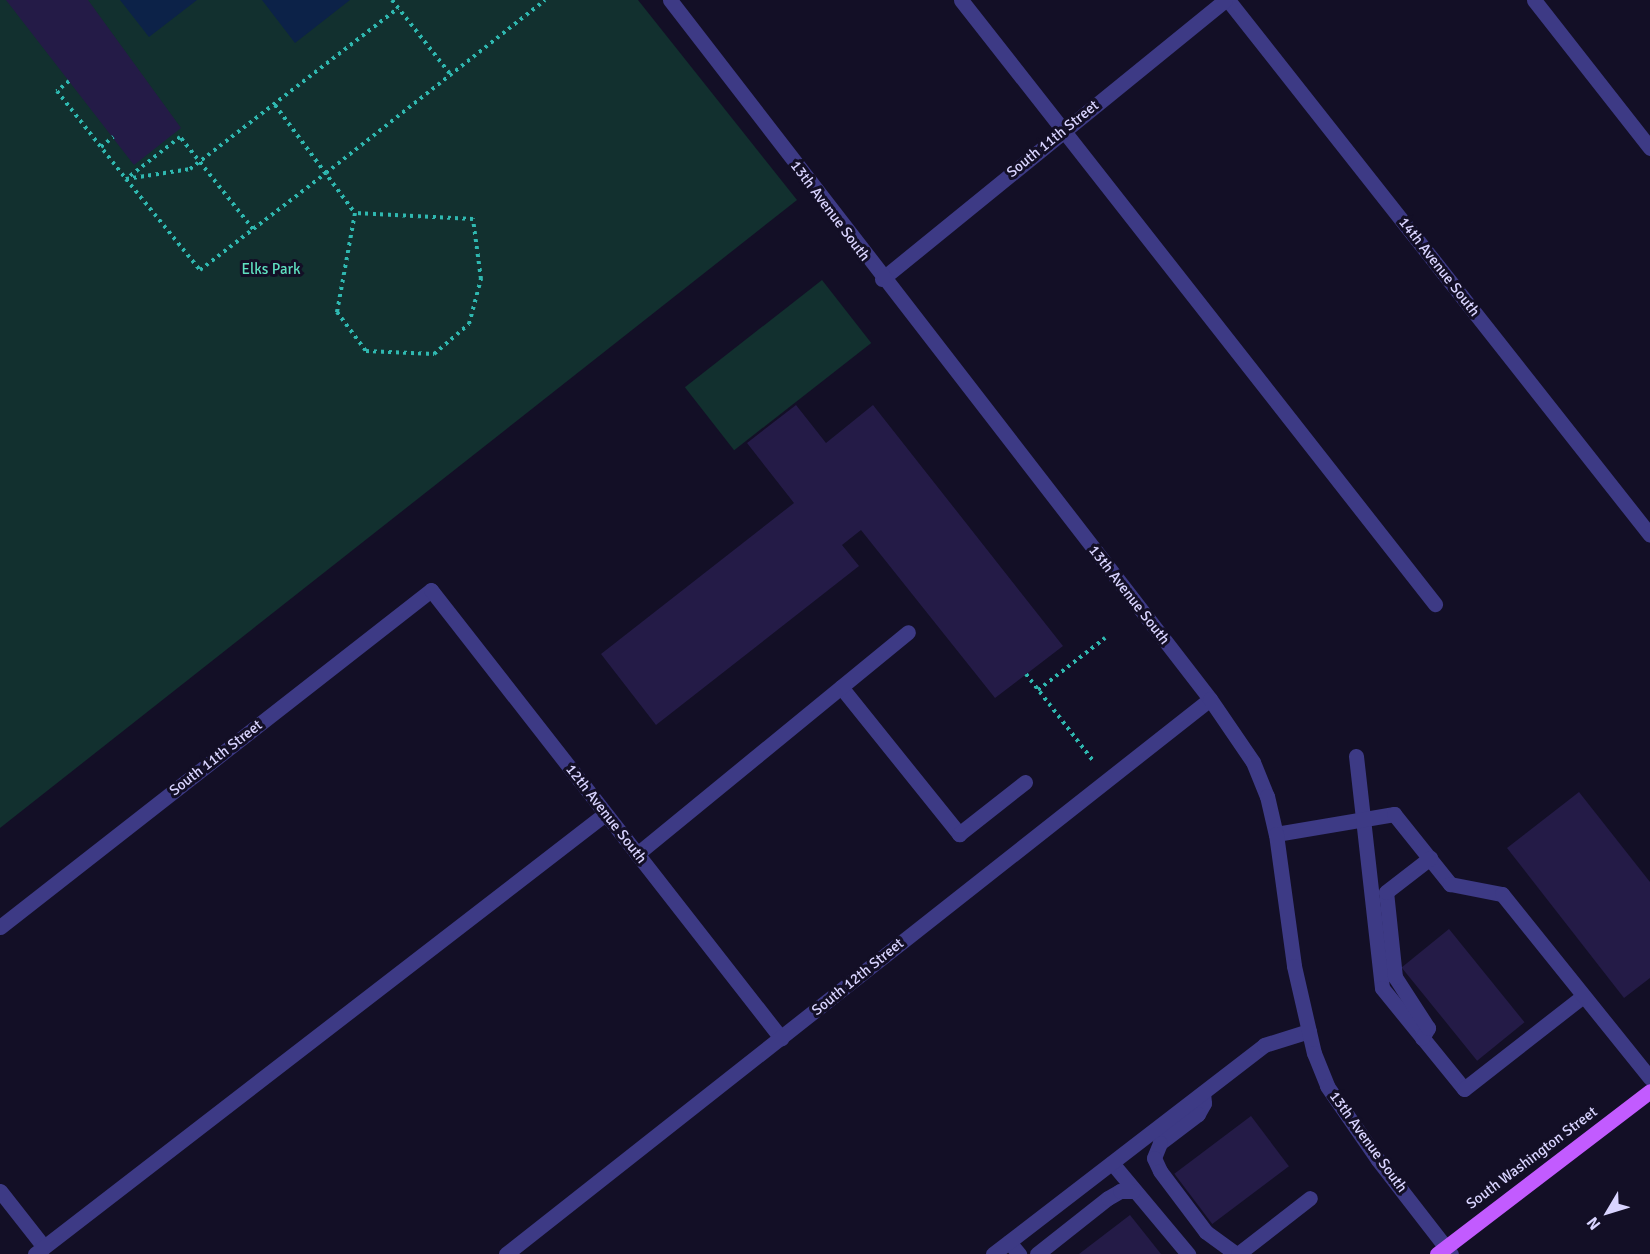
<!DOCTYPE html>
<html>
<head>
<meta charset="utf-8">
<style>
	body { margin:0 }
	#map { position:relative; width:1650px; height:1254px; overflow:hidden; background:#130f26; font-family:Signika,sans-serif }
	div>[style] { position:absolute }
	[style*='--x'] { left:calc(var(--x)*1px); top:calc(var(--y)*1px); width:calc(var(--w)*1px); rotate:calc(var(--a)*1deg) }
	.green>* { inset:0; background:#12302f; transform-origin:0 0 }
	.water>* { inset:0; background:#0c2248 }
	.building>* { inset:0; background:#241b47; transform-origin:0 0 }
	.path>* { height:4px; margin-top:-2px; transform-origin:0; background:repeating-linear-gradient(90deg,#2fb8b0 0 3px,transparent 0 7.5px) }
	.service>* { height:15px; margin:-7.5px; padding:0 7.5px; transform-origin:7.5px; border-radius:7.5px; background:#3d3a85 }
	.minor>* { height:15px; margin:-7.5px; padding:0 7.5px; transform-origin:7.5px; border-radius:7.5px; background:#3d3a85 }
	.tertiary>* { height:15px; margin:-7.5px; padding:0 7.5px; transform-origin:7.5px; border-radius:7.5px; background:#3d3a85 }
	.primary>* { height:15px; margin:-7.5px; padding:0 7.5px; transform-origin:7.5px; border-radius:7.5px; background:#c25bff }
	span { translate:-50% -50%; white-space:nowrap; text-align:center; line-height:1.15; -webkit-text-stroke:6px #130f26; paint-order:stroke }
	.street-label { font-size:15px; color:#d9d4ff }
	.park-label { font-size:15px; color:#5fe0c0 }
	.north { position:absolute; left:1578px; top:1182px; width:60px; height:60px; -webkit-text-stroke:4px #130f26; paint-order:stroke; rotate:232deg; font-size:16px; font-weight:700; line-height:24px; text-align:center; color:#d9d4ff }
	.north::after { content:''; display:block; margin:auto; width:21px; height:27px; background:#d9d4ff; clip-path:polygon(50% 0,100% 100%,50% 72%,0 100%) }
</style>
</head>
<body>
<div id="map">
	<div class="green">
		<i style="clip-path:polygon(0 0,638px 0,797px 200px,0 828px)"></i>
		<i style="left:822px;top:280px;width:80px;height:174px;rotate:52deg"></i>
	</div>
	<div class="water">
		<i style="clip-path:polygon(120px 0,197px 0,149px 37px)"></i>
		<i style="clip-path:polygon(262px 0,350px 0,295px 43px)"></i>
	</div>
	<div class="building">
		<i style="clip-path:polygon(6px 0,88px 0,181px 128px,134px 165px)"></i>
		<i style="clip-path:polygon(796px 405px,826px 443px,873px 405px,1063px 646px,995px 698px,861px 530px,842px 545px,859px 566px,656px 725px,601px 654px,794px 503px,747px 443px)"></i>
		<i style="clip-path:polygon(1579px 792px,1650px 882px,1650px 978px,1624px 998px,1507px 848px)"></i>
		<i style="left:1449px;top:929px;width:120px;height:61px;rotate:51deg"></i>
		<i style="left:1251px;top:1116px;width:63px;height:96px;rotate:53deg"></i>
		<i style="clip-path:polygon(1130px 1215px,1161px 1254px,1079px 1254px)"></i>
	</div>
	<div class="path">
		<i style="--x:392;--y:0;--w:95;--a:51.8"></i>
		<i style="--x:69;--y:81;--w:16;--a:140"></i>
		<i style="--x:57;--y:91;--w:112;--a:51.9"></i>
		<i style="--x:126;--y:179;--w:65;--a:-8.9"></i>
		<i style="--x:190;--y:169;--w:263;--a:-37.7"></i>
		<i style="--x:275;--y:105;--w:134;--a:53.5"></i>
		<i style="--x:355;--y:213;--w:101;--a:100.3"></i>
		<i style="--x:337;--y:312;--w:49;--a:53.4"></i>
		<i style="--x:366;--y:351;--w:68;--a:2.5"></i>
		<i style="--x:434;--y:354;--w:46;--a:-40.6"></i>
		<i style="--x:469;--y:324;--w:47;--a:-75.1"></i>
		<i style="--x:481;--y:279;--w:61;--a:-97.6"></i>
		<i style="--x:473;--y:219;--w:118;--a:-177.1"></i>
		<i style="--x:101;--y:147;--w:16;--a:-40"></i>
		<i style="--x:253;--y:229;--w:117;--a:-128.4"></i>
		<i style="--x:180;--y:137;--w:68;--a:142.1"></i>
		<i style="--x:126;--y:179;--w:117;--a:50.9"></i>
		<i style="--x:200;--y:270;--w:159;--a:-37.6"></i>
		<i style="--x:326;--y:173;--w:279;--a:-38.3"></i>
		<i style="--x:1026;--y:674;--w:111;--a:52.3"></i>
		<i style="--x:1038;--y:690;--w:85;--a:-37.8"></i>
	</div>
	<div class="service">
		<i style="--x:961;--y:0;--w:768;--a:51.88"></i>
		<i style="--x:1534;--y:0;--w:188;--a:51.9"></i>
		<i style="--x:841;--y:687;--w:189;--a:51.2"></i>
		<i style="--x:959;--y:834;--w:84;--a:-38.2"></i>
		<i style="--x:1356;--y:756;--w:233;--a:83.6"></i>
		<i style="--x:1382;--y:988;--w:130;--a:50.9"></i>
		<i style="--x:1464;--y:1089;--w:151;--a:-38"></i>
		<i style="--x:1276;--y:834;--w:120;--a:-9.6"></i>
		<i style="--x:1394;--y:814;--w:90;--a:51.3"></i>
		<i style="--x:1450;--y:884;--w:53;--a:10.9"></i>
		<i style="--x:1502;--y:894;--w:236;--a:51.2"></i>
		<i style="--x:637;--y:854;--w:350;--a:-39.3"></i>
		<i style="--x:1422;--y:1038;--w:12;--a:-59"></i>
		<i style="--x:1428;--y:1028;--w:61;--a:-122.9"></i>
		<i style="--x:1395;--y:977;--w:85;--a:-96"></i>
		<i style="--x:1386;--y:892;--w:56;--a:-37.7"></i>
		<i style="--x:1203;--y:1093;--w:10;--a:84"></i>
		<i style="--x:1204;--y:1103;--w:13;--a:119"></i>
		<i style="--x:1198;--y:1114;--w:48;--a:142.7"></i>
		<i style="--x:1160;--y:1143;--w:16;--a:112"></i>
		<i style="--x:1154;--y:1158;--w:14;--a:65"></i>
		<i style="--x:1160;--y:1171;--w:76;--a:53"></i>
		<i style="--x:1206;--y:1232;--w:37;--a:36"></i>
		<i style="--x:1112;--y:1163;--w:119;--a:50.1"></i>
		<i style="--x:0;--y:1191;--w:71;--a:51.8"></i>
		<i style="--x:1009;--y:1242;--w:16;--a:50"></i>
		<i style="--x:35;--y:1254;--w:720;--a:-37.67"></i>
		<i style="--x:1037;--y:1254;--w:90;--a:-38.3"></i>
		<i style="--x:1108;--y:1198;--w:14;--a:-30"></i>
		<i style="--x:1120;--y:1191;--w:13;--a:0"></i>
		<i style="--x:1238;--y:1254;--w:91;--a:-37.9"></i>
	</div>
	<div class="minor">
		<i style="--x:1228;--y:0;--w:681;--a:51.73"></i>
		<i style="--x:882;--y:279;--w:442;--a:-39.1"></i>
		<i style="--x:0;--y:927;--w:547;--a:-38.02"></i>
		<i style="--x:431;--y:590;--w:569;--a:52"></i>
		<i style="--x:506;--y:1254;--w:896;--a:-38.25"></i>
		<i style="--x:993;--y:1254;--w:342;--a:-37.6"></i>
		<i style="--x:1264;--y:1045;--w:47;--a:-17.3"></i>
	</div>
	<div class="tertiary">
		<i style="--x:670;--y:0;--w:883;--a:52.31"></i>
		<i style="--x:1210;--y:699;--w:76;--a:55.7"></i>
		<i style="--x:1253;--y:762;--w:37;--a:68"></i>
		<i style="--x:1267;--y:796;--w:39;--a:77"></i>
		<i style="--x:1276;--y:834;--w:133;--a:82.2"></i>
		<i style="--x:1294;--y:966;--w:89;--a:77.1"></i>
		<i style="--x:1314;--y:1053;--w:35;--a:68"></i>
		<i style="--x:1327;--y:1086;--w:90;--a:55.4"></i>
		<i style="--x:1378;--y:1160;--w:119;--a:52.2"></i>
	</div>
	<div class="primary">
		<i style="--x:1437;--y:1254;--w:268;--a:-37.4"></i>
	</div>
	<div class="street-label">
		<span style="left:1053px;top:139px;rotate:-39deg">South 11th Street</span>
		<span style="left:830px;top:211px;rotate:53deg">13th Avenue South</span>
		<span style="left:1439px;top:267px;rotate:52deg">14th Avenue South</span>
		<span style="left:1129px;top:595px;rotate:52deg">13th Avenue South</span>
		<span style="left:216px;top:758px;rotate:-38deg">South 11th Street</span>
		<span style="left:606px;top:814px;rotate:52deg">12th Avenue South</span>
		<span style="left:858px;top:977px;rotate:-39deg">South 12th Street</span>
		<span style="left:1368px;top:1142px;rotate:54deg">13th Avenue South</span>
		<span style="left:1532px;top:1158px;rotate:-37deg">South Washington Street</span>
	</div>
	<div class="park-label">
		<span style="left:271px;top:270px">Elks Park</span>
	</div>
	<div class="north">N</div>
</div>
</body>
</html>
